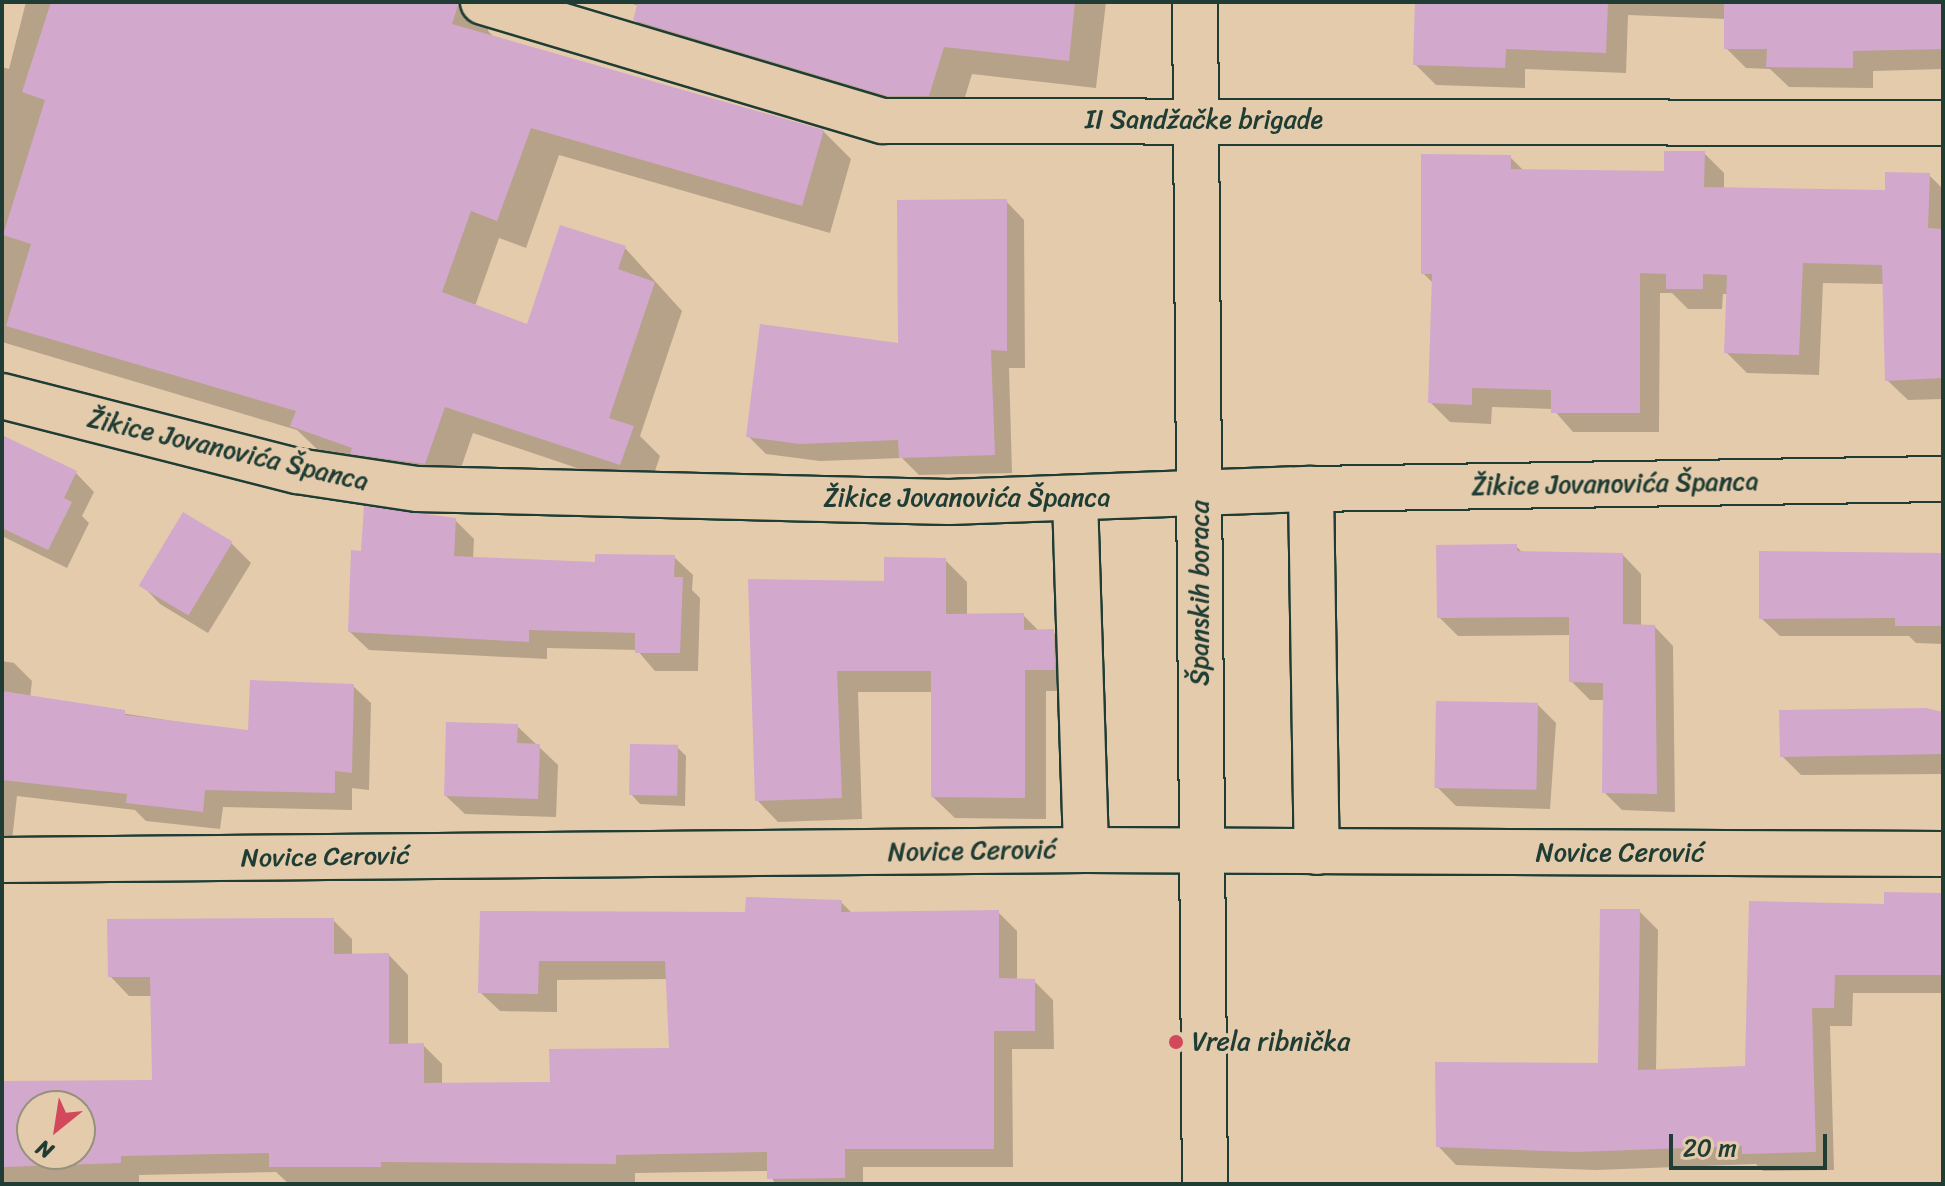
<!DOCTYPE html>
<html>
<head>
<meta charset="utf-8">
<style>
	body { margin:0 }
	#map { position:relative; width:1945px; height:1186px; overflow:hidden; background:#e4cbac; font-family:Sriracha,sans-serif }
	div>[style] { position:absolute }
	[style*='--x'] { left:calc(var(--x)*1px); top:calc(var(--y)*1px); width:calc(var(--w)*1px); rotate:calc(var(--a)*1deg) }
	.shadow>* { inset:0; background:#0003 }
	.building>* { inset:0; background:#d3a8cd; transform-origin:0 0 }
	.roads { filter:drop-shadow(2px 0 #1f3d34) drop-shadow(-2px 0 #1f3d34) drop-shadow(0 2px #1f3d34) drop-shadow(0 -2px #1f3d34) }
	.street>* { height:44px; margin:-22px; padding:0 22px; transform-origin:22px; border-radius:22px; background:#e4cbac }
	.dots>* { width:22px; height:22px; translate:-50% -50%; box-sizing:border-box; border:4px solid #e4cbac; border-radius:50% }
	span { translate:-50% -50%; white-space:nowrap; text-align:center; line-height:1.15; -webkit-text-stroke:8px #e4cbac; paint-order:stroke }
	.street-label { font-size:26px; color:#1f3d34 }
	.poi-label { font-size:26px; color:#1f3d34 }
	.left { translate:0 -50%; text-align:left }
	.frame { position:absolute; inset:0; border:4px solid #1f3d34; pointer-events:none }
	.north { position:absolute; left:16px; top:1090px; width:80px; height:80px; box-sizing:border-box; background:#e4cbac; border:2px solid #95927c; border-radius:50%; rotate:210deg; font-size:22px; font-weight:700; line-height:32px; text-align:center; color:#1f3d34 }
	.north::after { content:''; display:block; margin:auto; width:28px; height:36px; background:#d1495b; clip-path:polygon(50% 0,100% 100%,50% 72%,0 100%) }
	.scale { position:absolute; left:1669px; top:1134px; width:158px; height:36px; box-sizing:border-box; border:4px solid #1f3d34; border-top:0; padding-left:10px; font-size:24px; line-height:28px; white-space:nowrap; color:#1f3d34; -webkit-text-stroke:6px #e4cbac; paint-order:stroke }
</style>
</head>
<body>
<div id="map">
	<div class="shadow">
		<i style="clip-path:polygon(26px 2px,535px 2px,493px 12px,488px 31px,497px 40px,823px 131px,851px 159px,830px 233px,559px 155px,526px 248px,499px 238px,475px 306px,529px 326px,625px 248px,682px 311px,640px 436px,660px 456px,648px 492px,473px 433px,453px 491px,321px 453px,297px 430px,2px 342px,2px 67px,9px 69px)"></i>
		<i style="clip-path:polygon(626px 2px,1106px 2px,1096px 88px,972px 74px,957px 123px,663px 48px,635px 20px,639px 6px)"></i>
		<i style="clip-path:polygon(1419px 2px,1943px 2px,1943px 69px,1873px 71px,1873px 88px,1789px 87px,1770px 69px,1746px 68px,1726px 48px,1726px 19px,1628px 15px,1626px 73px,1525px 69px,1525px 88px,1436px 85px,1415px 64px)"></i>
		<i style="clip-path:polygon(1704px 153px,1724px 173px,1724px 190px,1887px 192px,1929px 175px,1943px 189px,1943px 399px,1908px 400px,1887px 380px,1884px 284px,1823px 283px,1819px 375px,1747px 373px,1726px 352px,1728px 294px,1723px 294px,1722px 309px,1688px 309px,1672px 293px,1660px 293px,1659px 432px,1573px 432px,1553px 409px,1492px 407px,1491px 424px,1450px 422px,1430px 402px,1434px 284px,1423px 273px,1510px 157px,1524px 171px,1666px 173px)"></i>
		<i style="clip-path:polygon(1006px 201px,1024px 220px,1025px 368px,1009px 368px,1012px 473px,919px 475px,902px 458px,820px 461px,766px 454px,748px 436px,900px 345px)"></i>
		<i style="clip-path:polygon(2px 461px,76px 473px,94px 492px,82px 516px,89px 523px,67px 568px,2px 536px)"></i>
		<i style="clip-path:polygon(184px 515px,232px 544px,251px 563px,208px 633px,160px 604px,142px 585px)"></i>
		<i style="clip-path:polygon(455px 520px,474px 539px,473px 559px,597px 564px,674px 557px,693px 575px,692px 590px,700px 598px,698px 671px,655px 671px,637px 650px,547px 648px,547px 659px,369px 650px,350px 632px,363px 553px)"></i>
		<i style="clip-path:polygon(1516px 546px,1523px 553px,1623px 555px,1641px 574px,1641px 627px,1655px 627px,1673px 646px,1675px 812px,1622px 810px,1604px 792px,1605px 700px,1590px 700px,1571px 681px,1571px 635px,1458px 636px,1439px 617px)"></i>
		<i style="clip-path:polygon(1943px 555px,1943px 644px,1916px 643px,1909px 636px,1780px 636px,1761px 618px)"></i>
		<i style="clip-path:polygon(945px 560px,967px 582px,967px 615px,1023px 615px,1040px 632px,1053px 632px,1075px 653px,1076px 691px,1046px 691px,1046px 819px,955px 818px,933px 797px,933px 692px,858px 692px,862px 819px,778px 822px,757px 800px,886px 583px)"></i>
		<i style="clip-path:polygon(2px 661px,14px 663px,32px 681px,30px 699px,250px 733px,353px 686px,371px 703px,369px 790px,352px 788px,352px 810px,223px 807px,220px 829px,146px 821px,135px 810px,17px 796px,11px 849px,2px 847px)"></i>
		<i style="clip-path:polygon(1537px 704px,1556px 723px,1550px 809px,1456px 806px,1437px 787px)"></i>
		<i style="clip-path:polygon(1926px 710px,1943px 712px,1943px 774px,1801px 775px,1782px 756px)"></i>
		<i style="clip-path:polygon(517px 726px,558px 765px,556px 817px,465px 814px,446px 796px)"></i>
		<i style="clip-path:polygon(677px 747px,686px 756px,685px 806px,640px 804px,631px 794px)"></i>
		<i style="clip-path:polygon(1943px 895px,1943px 993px,1853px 993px,1852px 1026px,1830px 1026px,1834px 1170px,1763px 1171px,1756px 1164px,1596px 1170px,1456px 1165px,1438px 1146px,1600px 1065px,1639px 911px,1658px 930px,1656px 1071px,1747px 1068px,1886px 906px)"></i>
		<i style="clip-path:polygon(evenodd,841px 902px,853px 914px,998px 912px,1017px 931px,1017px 980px,1034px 981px,1053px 1000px,1054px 1049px,1012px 1049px,1013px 1167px,863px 1167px,863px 1184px,775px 1184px,769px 1171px,635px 1173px,635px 1182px,289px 1184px,276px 1172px,139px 1175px,139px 1182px,114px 1184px,2px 1184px,2px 1083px,154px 1082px,152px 996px,129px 996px,110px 976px,333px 920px,352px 939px,352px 956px,389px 955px,408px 975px,408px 1045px,423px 1045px,442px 1064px,442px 1084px,552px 1084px,671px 1050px,668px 979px,557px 980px,557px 1012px,500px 1011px,480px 992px,482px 913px,747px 914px,841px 902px,32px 1106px,80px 1106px,80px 1154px,32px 1154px,32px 1106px)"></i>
	</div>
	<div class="building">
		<i style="clip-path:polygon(51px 2px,459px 2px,452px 24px,824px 130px,802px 206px,531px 128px,497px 221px,471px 211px,442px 292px,527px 324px,560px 225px,626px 246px,618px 269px,655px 282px,609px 418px,634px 426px,620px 465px,445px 407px,425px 464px,350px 454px,352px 448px,290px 426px,296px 411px,6px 326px,31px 244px,3px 235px,45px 100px,22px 92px)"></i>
		<i style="clip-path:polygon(638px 2px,1075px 2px,1069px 61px,944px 47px,929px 96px,887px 96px,633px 20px)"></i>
		<i style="clip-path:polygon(1415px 2px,1608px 2px,1606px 53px,1506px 49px,1505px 68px,1413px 65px)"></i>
		<i style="clip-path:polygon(1724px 2px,1943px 2px,1943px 49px,1853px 51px,1853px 68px,1766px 67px,1767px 49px,1724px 49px)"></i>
		<i style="clip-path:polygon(1664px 151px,1705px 151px,1704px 187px,1885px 190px,1885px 172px,1930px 173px,1928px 228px,1943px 229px,1943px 378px,1885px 381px,1882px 265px,1803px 263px,1799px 355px,1724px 353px,1727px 275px,1703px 274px,1703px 289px,1666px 289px,1666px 274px,1640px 273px,1640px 413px,1551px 413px,1551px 390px,1472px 388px,1472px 405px,1428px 403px,1432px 274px,1421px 274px,1421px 154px,1511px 155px,1511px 169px,1664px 171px)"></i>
		<i style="clip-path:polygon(1007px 199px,1007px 351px,991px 350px,995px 455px,899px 458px,898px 440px,800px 444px,746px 437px,760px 324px,898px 343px,897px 200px)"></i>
		<i style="clip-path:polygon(2px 435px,77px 471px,64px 498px,72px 502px,48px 550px,2px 528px)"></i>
		<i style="clip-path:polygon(364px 506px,456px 518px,454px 556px,595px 562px,595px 554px,675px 555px,674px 577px,683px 577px,680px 653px,635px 653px,635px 633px,529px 630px,529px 642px,348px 632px,351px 550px,361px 551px)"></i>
		<i style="left:183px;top:512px;width:58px;height:86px;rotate:31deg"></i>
		<i style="clip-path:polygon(1517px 544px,1517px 551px,1623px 553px,1623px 624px,1655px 625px,1657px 794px,1602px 793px,1603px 683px,1569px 682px,1569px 617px,1437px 618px,1436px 545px)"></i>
		<i style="clip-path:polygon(1759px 551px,1943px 553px,1943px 626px,1895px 626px,1895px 618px,1759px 619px)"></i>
		<i style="clip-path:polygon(884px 557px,946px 558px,946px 614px,1024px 613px,1024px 630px,1054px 629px,1055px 670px,1025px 670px,1025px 798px,931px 797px,931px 671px,837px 671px,842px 798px,755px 801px,748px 579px,884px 581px)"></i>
		<i style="clip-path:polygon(250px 680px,354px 684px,352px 773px,335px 771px,335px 793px,205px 790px,203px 812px,126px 803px,127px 794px,2px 780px,2px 691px,125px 710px,125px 715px,248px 730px)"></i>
		<i style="left:1436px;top:701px;width:102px;height:87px;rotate:1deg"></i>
		<i style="clip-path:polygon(1926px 708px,1943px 712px,1943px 754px,1780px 757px,1779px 710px)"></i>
		<i style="clip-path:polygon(446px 722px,518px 724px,517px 743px,540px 744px,538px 799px,444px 796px)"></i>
		<i style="left:630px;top:744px;width:48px;height:51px;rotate:1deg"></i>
		<i style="clip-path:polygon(1884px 892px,1943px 893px,1943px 975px,1835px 975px,1834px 1008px,1812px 1008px,1816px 1152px,1742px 1154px,1742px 1146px,1576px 1152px,1436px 1147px,1435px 1062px,1598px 1063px,1600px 909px,1640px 909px,1638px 1070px,1745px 1066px,1749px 901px,1884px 904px)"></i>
		<i style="clip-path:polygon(evenodd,746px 897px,842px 900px,841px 912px,999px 910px,999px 978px,1035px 979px,1035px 1031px,994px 1031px,994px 1149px,845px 1149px,845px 1178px,767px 1179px,767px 1152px,616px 1155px,616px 1164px,381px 1162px,381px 1167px,269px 1167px,269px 1153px,121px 1156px,121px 1163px,2px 1167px,2px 1081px,152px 1080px,150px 977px,108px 977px,107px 919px,334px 918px,334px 954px,389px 953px,389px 1044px,424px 1043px,424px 1083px,550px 1082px,549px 1049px,669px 1048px,665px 961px,539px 961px,538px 994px,478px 993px,480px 911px,745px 912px,746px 897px,32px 1106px,80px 1106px,80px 1154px,32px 1154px,32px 1106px)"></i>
	</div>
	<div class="roads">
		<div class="street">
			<i style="--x:483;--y:2;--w:417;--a:16.6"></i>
			<i style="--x:883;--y:121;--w:1060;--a:0.11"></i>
			<i style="--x:1195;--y:2;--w:1182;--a:89.52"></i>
			<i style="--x:2;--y:396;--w:304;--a:14.3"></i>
			<i style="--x:297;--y:471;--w:121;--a:8.5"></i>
			<i style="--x:417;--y:489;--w:532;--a:1.4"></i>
			<i style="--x:949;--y:502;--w:362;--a:-2.1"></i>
			<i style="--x:1311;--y:489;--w:632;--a:-0.91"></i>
			<i style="--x:1311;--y:489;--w:363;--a:89.1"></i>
			<i style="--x:1075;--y:498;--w:352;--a:88.2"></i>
			<i style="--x:2;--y:860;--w:1084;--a:-0.53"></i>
			<i style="--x:1086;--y:850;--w:857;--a:0.27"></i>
		</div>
	</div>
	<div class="dots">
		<i style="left:1176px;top:1042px;background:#d1495b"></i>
	</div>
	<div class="street-label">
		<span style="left:1204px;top:120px">II Sandžačke brigade</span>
		<span style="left:228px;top:450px;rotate:13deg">Žikice Jovanovića Španca</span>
		<span style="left:1615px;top:484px;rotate:-1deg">Žikice Jovanovića Španca</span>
		<span style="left:967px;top:498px">Žikice Jovanovića Španca</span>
		<span style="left:1200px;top:593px;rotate:-90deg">Španskih boraca</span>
		<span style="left:972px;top:851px;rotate:-1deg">Novice Cerović</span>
		<span style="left:1620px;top:853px">Novice Cerović</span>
		<span style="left:325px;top:857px;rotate:-1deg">Novice Cerović</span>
	</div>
	<div class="poi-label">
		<span class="left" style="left:1192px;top:1042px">Vrela ribnička</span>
	</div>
	<div class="frame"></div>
	<div class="north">N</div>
	<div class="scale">20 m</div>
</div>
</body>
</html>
